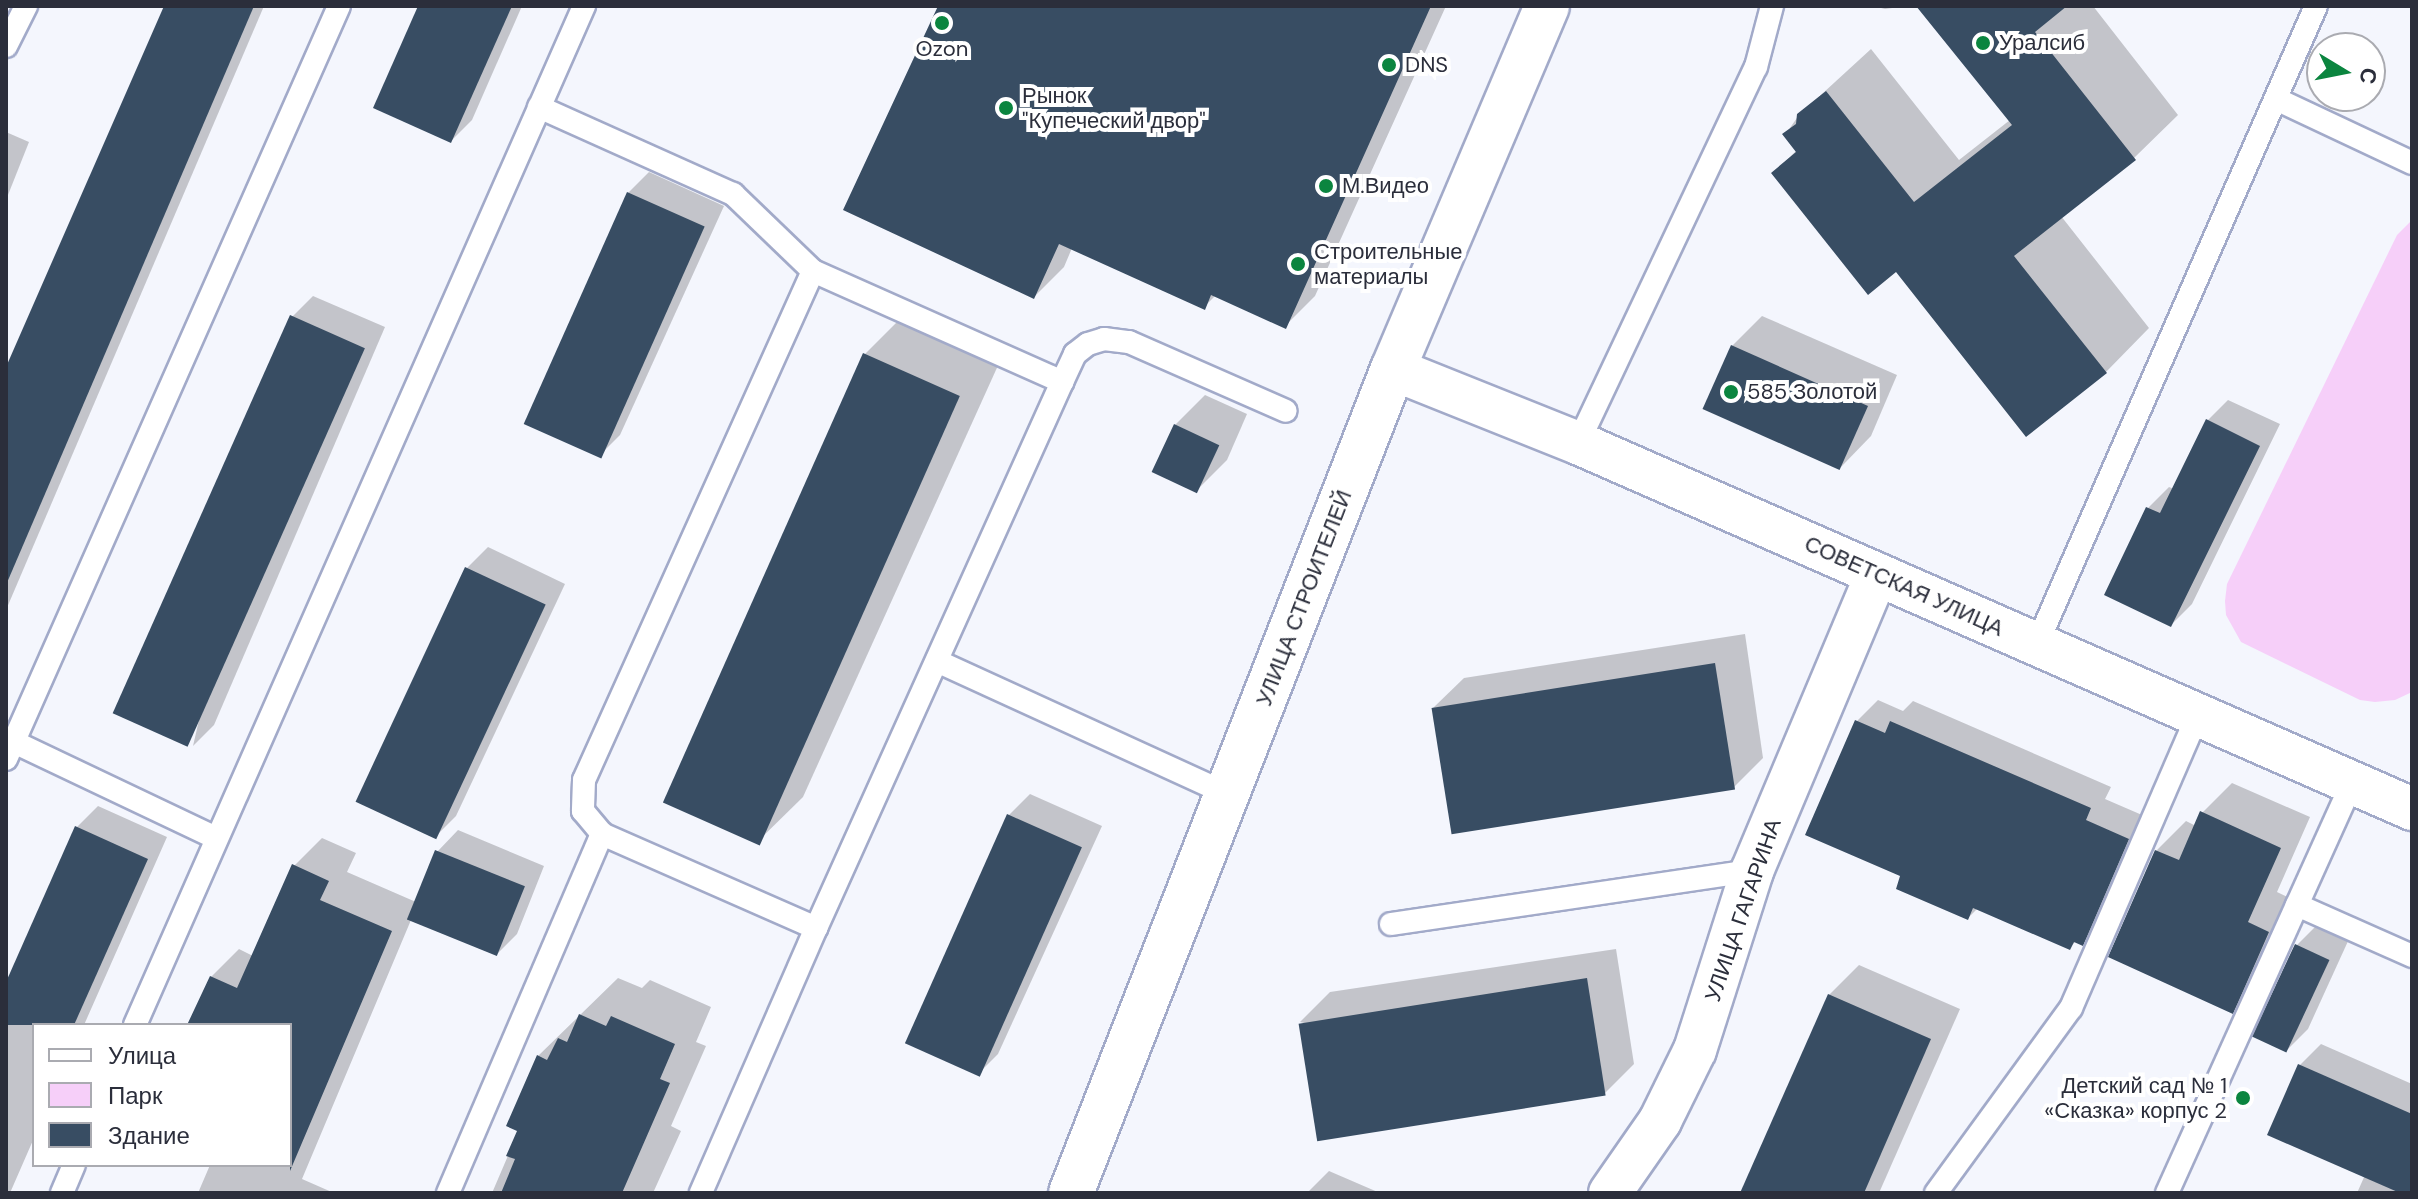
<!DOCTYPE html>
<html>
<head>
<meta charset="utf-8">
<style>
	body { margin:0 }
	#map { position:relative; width:2418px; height:1199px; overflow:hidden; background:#f4f6fd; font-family:"DM Sans",sans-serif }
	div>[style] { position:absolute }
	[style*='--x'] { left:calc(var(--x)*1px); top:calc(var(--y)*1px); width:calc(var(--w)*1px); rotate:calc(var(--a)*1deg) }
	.green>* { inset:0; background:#f6cff9 }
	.shadow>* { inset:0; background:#0003 }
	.building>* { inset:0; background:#384d63; transform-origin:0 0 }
	.roads { filter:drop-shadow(2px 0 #a2aac9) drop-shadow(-2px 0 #a2aac9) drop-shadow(0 2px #a2aac9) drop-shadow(0 -2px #a2aac9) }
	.lane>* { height:22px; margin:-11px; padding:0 11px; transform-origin:11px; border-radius:11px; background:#fff }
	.street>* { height:42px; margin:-21px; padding:0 21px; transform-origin:21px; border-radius:21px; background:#fff }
	.secondary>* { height:44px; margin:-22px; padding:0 22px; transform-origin:22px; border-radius:22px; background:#fff }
	.dots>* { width:22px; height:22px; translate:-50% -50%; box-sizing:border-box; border:4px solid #fff; border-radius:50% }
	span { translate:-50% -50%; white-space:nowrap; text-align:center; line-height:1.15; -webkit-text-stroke:8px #fff; paint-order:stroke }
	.poi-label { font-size:22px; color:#2b2e3b }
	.left { translate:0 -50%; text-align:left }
	.right { translate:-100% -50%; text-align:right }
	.street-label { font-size:22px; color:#2b2e3b }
	.frame { position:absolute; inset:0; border:8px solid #2b2e3b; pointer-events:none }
	.legend { position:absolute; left:32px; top:1023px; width:260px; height:144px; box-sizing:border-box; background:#fff; border:2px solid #aaabb1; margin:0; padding:10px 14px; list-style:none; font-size:24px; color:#2b2e3b }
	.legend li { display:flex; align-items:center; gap:16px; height:40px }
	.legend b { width:40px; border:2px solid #aaabb1 }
	.north { position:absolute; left:2306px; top:32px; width:80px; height:80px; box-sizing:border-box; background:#fff; border:2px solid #aaabb1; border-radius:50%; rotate:100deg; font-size:22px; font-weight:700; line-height:32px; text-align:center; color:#2b2e3b }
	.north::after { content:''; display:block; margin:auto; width:28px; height:36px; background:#0b853f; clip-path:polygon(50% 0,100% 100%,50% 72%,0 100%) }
</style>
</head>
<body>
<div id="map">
	<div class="green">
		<i style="clip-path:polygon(2412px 220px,2412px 692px,2395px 700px,2375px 702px,2360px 700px,2241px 642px,2226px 615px,2225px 601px,2227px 584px,2397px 235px)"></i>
	</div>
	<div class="shadow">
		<i style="clip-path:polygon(167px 6px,264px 6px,6px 610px,6px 372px)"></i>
		<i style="clip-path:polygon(420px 6px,522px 6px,472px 120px,451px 141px)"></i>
		<i style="clip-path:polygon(940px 6px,1446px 6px,1315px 296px,1285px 326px,1216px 295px,1204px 307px,1072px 248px,1064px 267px,1034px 297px)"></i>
		<i style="clip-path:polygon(1873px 6px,1907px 6px,1885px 9px)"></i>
		<i style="clip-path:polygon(1919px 6px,2093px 6px,2178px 115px,2134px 158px,2061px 216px,2149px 328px,2106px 372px,1897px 270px,1774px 173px,1797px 150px,1785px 135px,1799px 115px,1871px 49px,1959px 160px,2010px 120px)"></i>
		<i style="clip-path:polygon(6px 132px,29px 142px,6px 200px)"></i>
		<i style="clip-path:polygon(649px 172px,724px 206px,620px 435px,599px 456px,628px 193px)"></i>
		<i style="clip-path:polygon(313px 296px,385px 327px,214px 725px,193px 746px,292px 317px)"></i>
		<i style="clip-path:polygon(911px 308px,1005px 350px,803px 797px,756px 843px,865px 354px)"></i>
		<i style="clip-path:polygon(1762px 316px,1897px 375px,1871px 436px,1841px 467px,1732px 346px)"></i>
		<i style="clip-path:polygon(1205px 395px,1247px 414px,1227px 460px,1197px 490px,1175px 425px)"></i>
		<i style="clip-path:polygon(2228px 400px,2280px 424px,2192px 604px,2171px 625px,2107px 594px,2148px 508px,2169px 487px,2174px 489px,2207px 421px)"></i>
		<i style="clip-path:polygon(488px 547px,565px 584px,456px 816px,435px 837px,467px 568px)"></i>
		<i style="clip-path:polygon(1745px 634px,1763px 758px,1733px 788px,1433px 708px,1464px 678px)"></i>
		<i style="clip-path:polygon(1878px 700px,1903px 711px,1913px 701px,2111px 787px,2105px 799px,2149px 818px,2103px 922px,2082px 943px,2076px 941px,2069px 948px,1978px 908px,1968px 918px,1903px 875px,1857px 721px)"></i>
		<i style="clip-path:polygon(2232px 783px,2310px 817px,2277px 892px,2298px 902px,2262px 981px,2232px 1011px,2156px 851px,2186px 821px,2196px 826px,2202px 813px)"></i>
		<i style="clip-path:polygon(1030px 794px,1102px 826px,998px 1054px,977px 1075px,1009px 815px)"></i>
		<i style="clip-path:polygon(98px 806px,167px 837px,84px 1025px,34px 1025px,34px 1138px,10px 1193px,6px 1193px,6px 987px,77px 827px)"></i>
		<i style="clip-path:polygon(458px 830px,544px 866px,517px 934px,496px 955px,411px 920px,302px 1179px,334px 1193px,198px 1193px,210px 1165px,290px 1165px,290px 1025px,189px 1025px,211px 977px,239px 949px,253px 956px,294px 866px,322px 838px,356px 853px,347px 872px,416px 902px,437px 852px)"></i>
		<i style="clip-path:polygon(2318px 924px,2349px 939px,2308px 1029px,2287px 1050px,2297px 945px)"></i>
		<i style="clip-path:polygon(1616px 949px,1634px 1064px,1604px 1094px,1300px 1022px,1330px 992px)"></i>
		<i style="clip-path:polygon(1859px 965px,1960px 1009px,1879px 1193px,1743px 1193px,1829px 995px)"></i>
		<i style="clip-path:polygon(618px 978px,642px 988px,650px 980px,711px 1007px,696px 1042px,706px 1046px,671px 1126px,681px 1131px,653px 1193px,492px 1193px,519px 1130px,538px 1056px)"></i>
		<i style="clip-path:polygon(2321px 1044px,2412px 1084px,2412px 1193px,2357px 1193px,2365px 1175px,2300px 1065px)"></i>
		<i style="clip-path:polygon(1329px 1171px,1380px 1193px,1307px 1193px)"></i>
	</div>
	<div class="building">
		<i style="clip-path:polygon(164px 6px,254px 6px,6px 585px,6px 367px)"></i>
		<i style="clip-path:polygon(418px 6px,512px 6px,451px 143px,373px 108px)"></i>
		<i style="clip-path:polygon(938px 6px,1431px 6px,1286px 329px,1211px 295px,1205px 310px,1059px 244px,1034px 299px,843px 210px)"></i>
		<i style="clip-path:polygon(1916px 6px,2067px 6px,2035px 32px,2136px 160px,2014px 256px,2107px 373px,2026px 437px,1896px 272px,1868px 295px,1771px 173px,1796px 152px,1782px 134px,1796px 124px,1797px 114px,1826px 91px,1914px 202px,2012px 125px)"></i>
		<i style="left:627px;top:192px;width:85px;height:254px;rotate:24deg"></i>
		<i style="left:290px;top:315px;width:82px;height:436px;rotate:24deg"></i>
		<i style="left:1731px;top:345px;width:150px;height:70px;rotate:24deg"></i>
		<i style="left:863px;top:353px;width:106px;height:492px;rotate:24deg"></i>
		<i style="clip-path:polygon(2206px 419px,2260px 446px,2171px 627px,2104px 595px,2146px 507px,2160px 513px)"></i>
		<i style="left:1174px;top:424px;width:50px;height:53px;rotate:25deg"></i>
		<i style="left:465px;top:567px;width:89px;height:259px;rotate:25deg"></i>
		<i style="left:1715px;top:663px;width:128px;height:287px;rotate:81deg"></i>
		<i style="clip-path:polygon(1855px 720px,1885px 733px,1890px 721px,2091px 808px,2086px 820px,2129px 839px,2083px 946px,2074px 942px,2070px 950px,1973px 908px,1968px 920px,1896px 889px,1900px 876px,1805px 835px)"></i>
		<i style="clip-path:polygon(2200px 811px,2281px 848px,2248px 922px,2269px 932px,2233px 1014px,2108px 957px,2155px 850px,2179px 860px)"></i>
		<i style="left:1007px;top:814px;width:82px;height:251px;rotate:24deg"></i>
		<i style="clip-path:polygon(75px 826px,148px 859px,74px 1025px,6px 1025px,6px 982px)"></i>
		<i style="left:435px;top:850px;width:97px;height:75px;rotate:22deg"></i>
		<i style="clip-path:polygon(292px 864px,329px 881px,320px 900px,392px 931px,290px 1171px,290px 1025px,187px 1025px,210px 976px,237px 988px)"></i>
		<i style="left:2295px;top:944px;width:38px;height:102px;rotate:25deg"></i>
		<i style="left:1587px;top:978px;width:119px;height:292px;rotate:81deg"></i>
		<i style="clip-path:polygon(1828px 994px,1931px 1039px,1864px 1193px,1740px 1193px)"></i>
		<i style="clip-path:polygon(579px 1014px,606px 1026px,611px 1016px,675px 1044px,660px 1079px,670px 1083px,622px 1193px,501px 1193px,515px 1159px,506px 1156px,517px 1131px,506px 1126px,537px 1055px,547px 1060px,558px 1038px,567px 1042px)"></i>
		<i style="clip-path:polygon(2298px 1064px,2412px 1114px,2412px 1193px,2400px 1193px,2267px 1135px)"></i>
	</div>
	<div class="roads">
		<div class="lane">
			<i style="--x:6;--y:46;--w:45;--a:-63.4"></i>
			<i style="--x:2276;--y:99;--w:150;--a:25.2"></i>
			<i style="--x:539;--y:107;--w:213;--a:24.2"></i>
			<i style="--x:733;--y:194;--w:111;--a:43.9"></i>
			<i style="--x:813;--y:271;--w:273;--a:24"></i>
			<i style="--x:1062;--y:382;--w:599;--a:114.25"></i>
			<i style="--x:816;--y:928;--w:289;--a:113.5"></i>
			<i style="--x:813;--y:271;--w:558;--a:114.22"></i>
			<i style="--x:584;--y:780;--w:31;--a:92"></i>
			<i style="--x:583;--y:811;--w:30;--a:50"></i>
			<i style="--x:602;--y:834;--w:234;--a:23.7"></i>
			<i style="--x:1062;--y:382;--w:31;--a:-65"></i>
			<i style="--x:1075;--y:354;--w:16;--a:-38"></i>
			<i style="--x:1088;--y:344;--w:17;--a:-17"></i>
			<i style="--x:1104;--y:339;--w:25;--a:7"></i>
			<i style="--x:1129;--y:342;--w:171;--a:23.7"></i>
			<i style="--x:1578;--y:443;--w:416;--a:-64.7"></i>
			<i style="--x:1756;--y:67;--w:63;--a:-75.3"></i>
			<i style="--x:2037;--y:644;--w:696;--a:-66.38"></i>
			<i style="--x:937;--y:661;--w:320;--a:24.6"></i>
			<i style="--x:14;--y:742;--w:224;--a:25.4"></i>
			<i style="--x:6;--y:759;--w:823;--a:-66.14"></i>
			<i style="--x:2297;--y:905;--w:126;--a:23.9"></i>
			<i style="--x:1391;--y:924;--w:365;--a:-8.4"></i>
			<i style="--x:135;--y:1025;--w:1114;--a:-66.22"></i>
			<i style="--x:62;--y:1193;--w:30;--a:-67"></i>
			<i style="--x:448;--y:1193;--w:391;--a:-66.8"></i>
			<i style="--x:1936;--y:1193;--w:229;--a:-53.9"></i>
			<i style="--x:2071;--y:1008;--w:319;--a:-66.6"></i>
			<i style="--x:2167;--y:1193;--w:450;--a:-65.7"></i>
		</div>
		<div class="street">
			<i style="--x:1393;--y:369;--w:199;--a:21.8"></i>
			<i style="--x:1578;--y:443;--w:911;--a:23.69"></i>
			<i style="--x:1610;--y:1193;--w:88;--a:-55.2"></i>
			<i style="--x:1660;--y:1121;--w:79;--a:-63.8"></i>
			<i style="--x:1695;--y:1050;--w:188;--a:-72.3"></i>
			<i style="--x:1752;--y:871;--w:322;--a:-67.2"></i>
		</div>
		<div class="secondary">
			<i style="--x:1071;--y:1193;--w:885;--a:-68.66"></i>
			<i style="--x:1393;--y:369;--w:394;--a:-67"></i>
		</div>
	</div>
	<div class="dots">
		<i style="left:942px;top:23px;background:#0b853f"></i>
		<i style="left:1983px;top:43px;background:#0b853f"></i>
		<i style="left:1389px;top:65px;background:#0b853f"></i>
		<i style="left:1006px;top:108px;background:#0b853f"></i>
		<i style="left:1326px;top:186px;background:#0b853f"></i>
		<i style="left:1298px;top:264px;background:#0b853f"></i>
		<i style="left:1731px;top:392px;background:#0b853f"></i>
		<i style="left:2243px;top:1098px;background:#0b853f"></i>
	</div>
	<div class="poi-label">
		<span class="left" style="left:1999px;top:43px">Уралсиб</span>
		<span style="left:942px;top:49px">Ozon</span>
		<span class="left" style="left:1405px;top:65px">DNS</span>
		<span class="left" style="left:1022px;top:108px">Рынок<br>"Купеческий двор"</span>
		<span class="left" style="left:1342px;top:186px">М.Видео</span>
		<span class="left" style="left:1314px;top:264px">Строительные<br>материалы</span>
		<span class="left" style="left:1747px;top:392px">585 Золотой</span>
		<span class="right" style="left:2227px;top:1098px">Детский сад № 1<br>«Сказка» корпус 2</span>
	</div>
	<div class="street-label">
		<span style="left:1904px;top:586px;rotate:24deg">СОВЕТСКАЯ УЛИЦА</span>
		<span style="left:1304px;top:598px;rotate:-69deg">УЛИЦА СТРОИТЕЛЕЙ</span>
		<span style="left:1743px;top:910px;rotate:-71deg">УЛИЦА ГАГАРИНА</span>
	</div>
	<div class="frame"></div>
	<ul class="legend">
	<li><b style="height:10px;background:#fff"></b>Улица</li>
	<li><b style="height:22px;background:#f6cff9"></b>Парк</li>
	<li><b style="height:22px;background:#384d63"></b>Здание</li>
	</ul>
	<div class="north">С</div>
</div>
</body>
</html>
